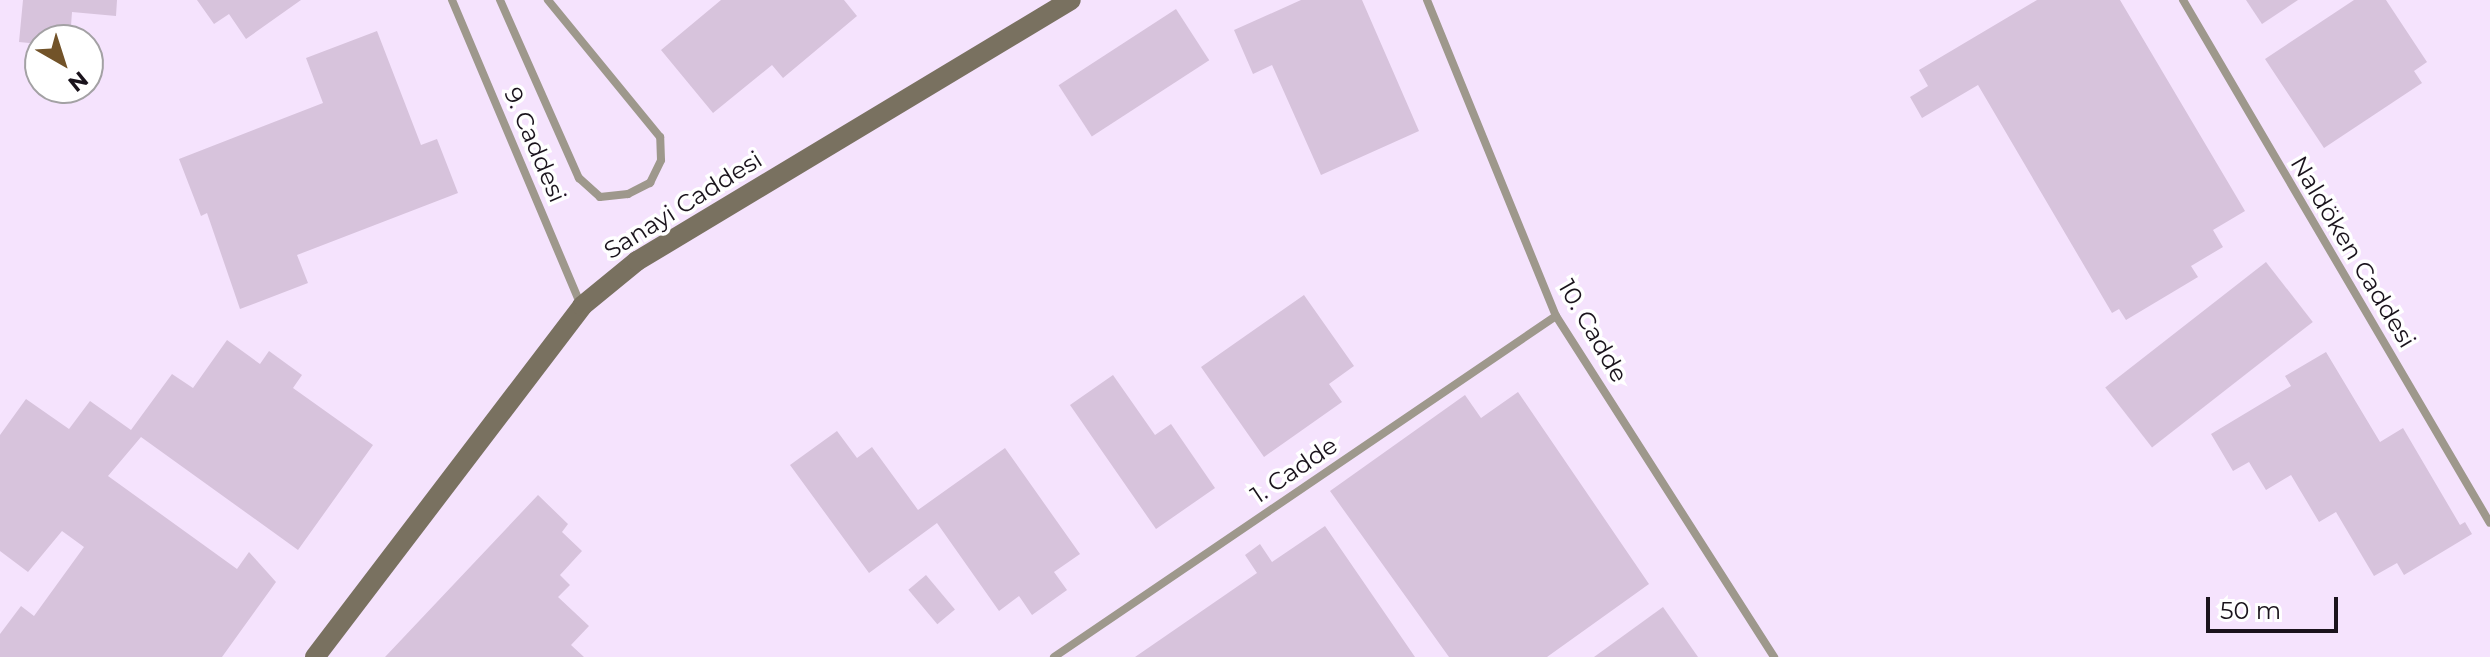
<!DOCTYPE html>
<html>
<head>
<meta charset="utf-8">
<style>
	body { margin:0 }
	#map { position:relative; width:2490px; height:657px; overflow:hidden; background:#f5e3fd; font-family:Montserrat,sans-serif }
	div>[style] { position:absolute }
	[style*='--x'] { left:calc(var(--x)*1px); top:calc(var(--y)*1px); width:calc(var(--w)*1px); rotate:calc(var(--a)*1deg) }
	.building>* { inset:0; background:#d7c3dc; transform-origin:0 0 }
	.lane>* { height:8px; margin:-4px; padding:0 4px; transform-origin:4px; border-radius:4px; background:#9e988c }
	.secondary>* { height:20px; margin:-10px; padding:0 10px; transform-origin:10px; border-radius:10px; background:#797160 }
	span { translate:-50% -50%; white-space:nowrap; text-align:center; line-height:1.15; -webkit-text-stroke:7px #fff; paint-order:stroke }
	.street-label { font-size:24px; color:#1a131c }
	.north { position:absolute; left:24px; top:24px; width:80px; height:80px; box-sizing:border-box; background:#fff; border:2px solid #a3a1a4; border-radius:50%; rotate:141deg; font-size:22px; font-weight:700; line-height:32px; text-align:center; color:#1a131c }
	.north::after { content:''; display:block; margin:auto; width:28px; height:36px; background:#725329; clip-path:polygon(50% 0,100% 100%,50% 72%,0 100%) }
	.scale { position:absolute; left:2206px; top:597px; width:132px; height:36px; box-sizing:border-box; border:4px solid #1a131c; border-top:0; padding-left:10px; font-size:24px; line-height:28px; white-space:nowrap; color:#1a131c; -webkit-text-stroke:6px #fff; paint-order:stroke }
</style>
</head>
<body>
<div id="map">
	<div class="building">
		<i style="clip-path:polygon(23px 0,117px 0,116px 16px,72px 12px,70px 40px,40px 44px,19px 42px)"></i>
		<i style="clip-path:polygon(197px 0,301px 0,246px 39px,229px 14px,214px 24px)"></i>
		<i style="clip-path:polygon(721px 0,844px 0,857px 16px,783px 78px,772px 65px,713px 113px,661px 50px)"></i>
		<i style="clip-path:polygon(1301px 0,1362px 0,1419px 131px,1321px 175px,1272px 65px,1253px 74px,1234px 30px)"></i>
		<i style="clip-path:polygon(2037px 0,2120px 0,2245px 211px,2213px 230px,2223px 247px,2191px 266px,2198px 277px,2126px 320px,2119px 309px,2112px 313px,1978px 85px,1922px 118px,1910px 97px,1928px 86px,1919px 70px)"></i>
		<i style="clip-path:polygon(2246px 0,2298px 0,2262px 24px)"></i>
		<i style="clip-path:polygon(2354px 0,2386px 0,2427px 62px,2414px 71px,2422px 83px,2324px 148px,2265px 59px)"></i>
		<i style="left:1176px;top:9px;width:61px;height:140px;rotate:57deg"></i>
		<i style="clip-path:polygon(377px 31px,421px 145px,437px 139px,458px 193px,297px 255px,308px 283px,240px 309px,207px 213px,201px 216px,179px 159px,323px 103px,306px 58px)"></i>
		<i style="left:2266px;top:262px;width:76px;height:204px;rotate:52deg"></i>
		<i style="clip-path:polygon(1304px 295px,1354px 366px,1329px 384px,1342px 402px,1264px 457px,1201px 367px)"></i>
		<i style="clip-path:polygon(227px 340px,260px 364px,269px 351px,302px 375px,293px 388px,373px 445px,298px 550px,141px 437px,108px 476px,237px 569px,249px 552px,276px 582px,222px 657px,0 657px,0 634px,21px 606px,34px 616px,84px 547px,62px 531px,28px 572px,0 551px,0 435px,26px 399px,69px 429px,90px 401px,131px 430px,172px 374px,193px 388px)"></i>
		<i style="clip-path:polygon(2326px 352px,2380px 442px,2403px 428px,2460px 525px,2465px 522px,2472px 534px,2404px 575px,2397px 563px,2374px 576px,2336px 512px,2319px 522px,2291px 475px,2266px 490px,2249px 462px,2233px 471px,2211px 434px,2291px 386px,2285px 376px)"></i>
		<i style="clip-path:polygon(1113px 375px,1155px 435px,1171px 424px,1215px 488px,1156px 529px,1070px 405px)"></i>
		<i style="clip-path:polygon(1518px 392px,1649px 584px,1547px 657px,1449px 657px,1330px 491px,1465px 395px,1481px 418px)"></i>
		<i style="clip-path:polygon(837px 431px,857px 458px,872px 447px,918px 510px,1005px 448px,1080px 554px,1054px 572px,1067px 590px,1032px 615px,1019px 596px,999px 611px,937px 523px,869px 573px,790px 465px)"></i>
		<i style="clip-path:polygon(538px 495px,568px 524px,562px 532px,582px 551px,560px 575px,570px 585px,558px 597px,589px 626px,571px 645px,584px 657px,385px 657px)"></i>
		<i style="clip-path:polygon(1325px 526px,1415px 657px,1135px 657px,1257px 573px,1245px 555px,1260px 544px,1272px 562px)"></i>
		<i style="left:926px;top:575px;width:45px;height:23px;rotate:50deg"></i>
		<i style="clip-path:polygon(1663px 607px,1698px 657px,1594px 657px)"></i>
	</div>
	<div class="lane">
		<i style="--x:452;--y:0;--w:331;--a:67.1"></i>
		<i style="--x:500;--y:0;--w:195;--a:66.1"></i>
		<i style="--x:579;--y:178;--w:28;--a:42"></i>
		<i style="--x:600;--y:197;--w:28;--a:-6"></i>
		<i style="--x:628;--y:194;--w:25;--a:-27"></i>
		<i style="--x:650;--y:183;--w:25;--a:-64"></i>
		<i style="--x:661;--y:160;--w:23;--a:-92"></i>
		<i style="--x:660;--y:137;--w:177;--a:-129.3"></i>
		<i style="--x:1427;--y:0;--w:341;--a:67.8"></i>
		<i style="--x:1556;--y:316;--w:405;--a:57.4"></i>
		<i style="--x:2183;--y:0;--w:606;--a:59.59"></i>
		<i style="--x:1054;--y:657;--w:607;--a:-34.19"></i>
	</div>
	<div class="secondary">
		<i style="--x:315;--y:657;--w:441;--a:-52.7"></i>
		<i style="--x:582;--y:306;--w:71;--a:-39.3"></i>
		<i style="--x:637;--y:261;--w:506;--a:-31.02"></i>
	</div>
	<div class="street-label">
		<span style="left:535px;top:145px;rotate:67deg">9. Caddesi</span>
		<span style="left:683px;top:205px;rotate:-32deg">Sanayi Caddesi</span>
		<span style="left:2353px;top:252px;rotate:59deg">Naldöken Caddesi</span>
		<span style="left:1593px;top:331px;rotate:60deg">10. Cadde</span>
		<span style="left:1294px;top:470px;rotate:-34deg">1. Cadde</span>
	</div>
	<div class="north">N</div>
	<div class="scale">50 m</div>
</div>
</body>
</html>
